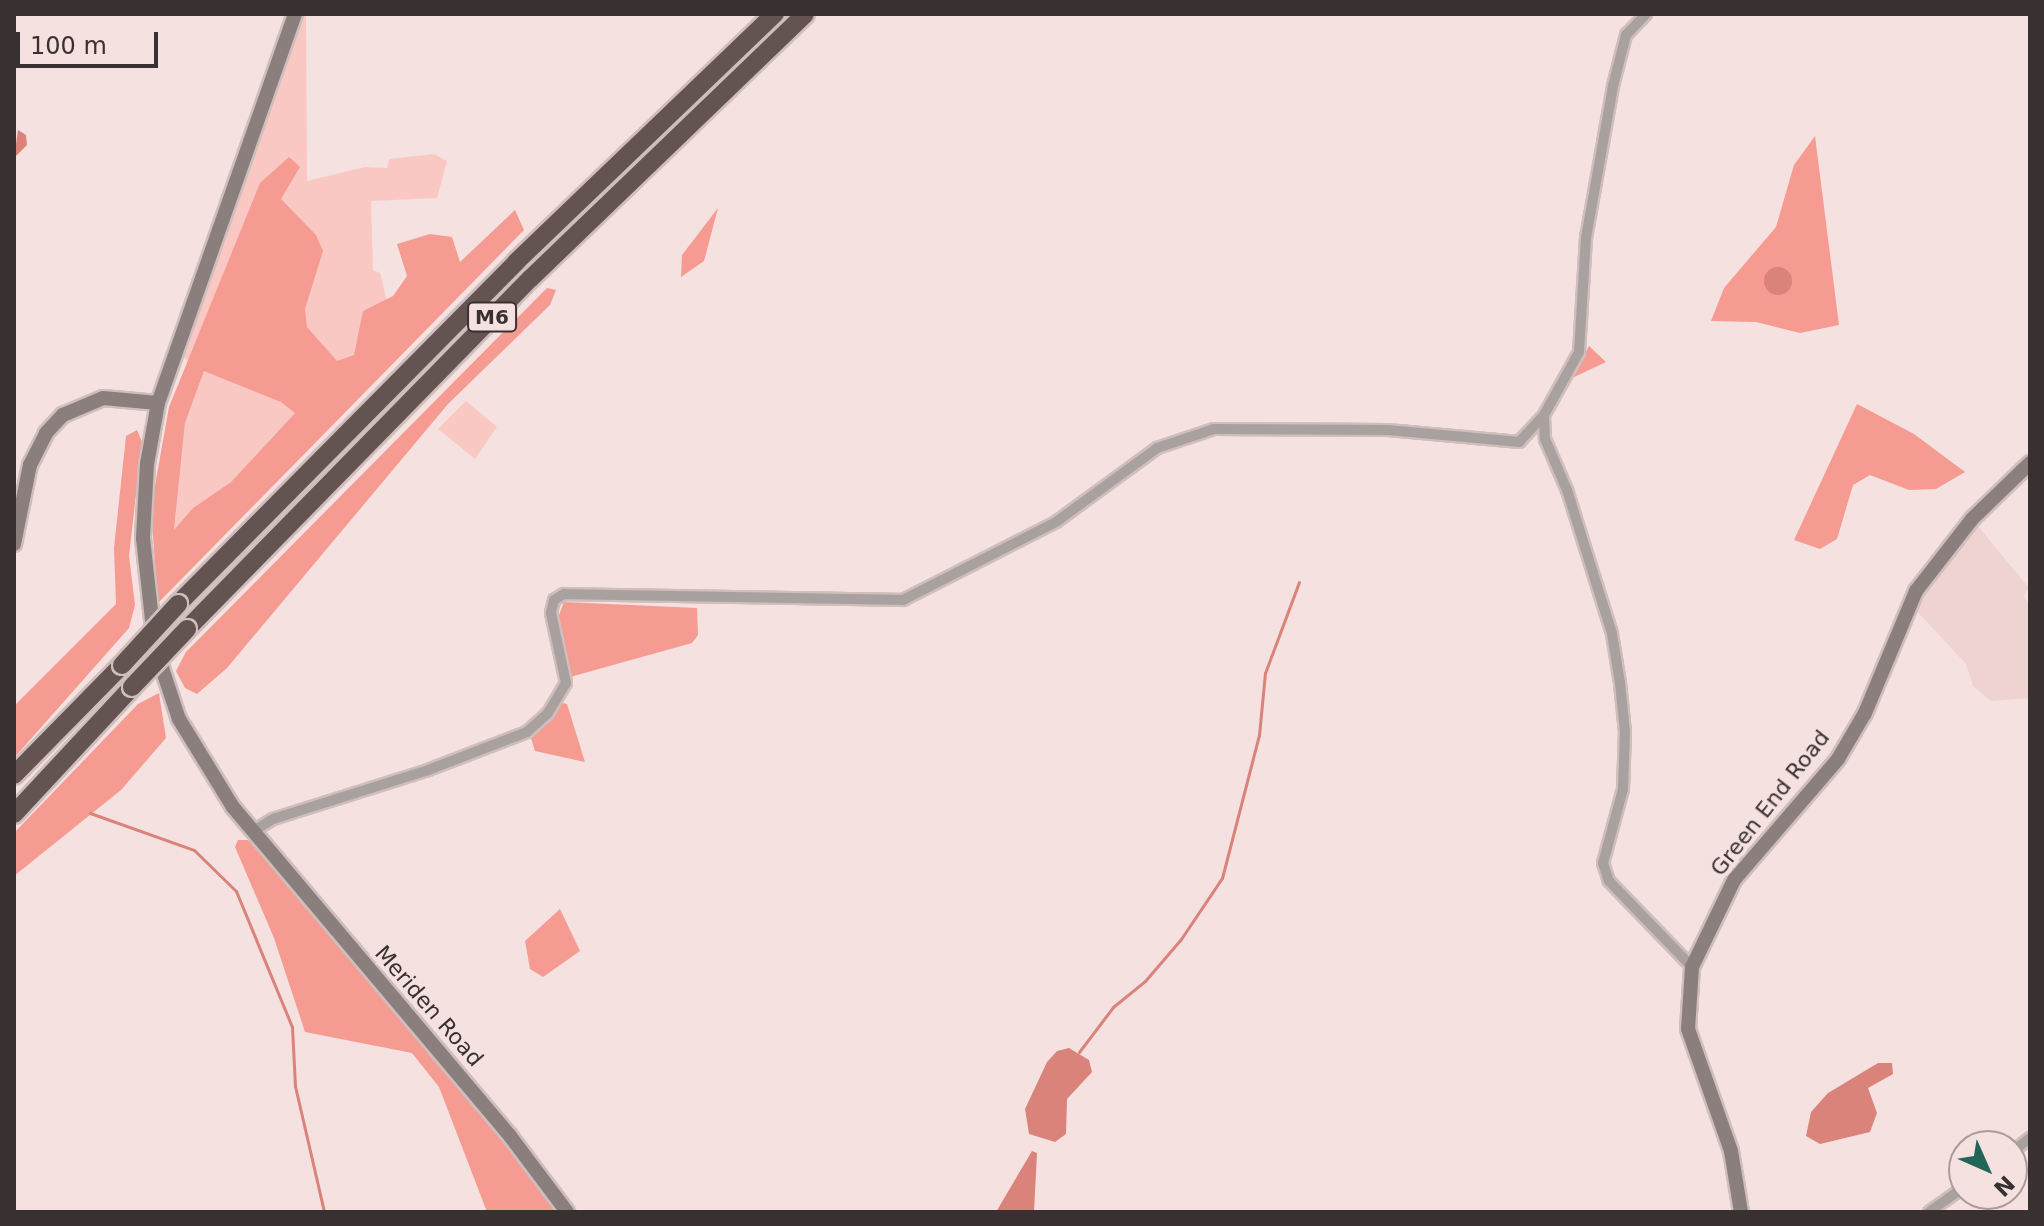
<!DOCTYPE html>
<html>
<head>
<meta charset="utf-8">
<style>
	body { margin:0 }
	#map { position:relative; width:2044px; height:1226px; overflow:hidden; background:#f5e1df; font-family:"DejaVu Sans",sans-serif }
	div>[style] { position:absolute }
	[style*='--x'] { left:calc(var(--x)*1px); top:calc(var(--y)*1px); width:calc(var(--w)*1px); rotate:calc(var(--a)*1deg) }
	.built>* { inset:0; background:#eed3d0 }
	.green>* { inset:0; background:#fac8c3 }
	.forest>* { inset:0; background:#f59b92 }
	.water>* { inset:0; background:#da837b }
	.round { border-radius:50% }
	.stream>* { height:3px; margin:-1.5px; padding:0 1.5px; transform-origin:1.5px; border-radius:1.5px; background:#da837b }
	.roads { filter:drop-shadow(2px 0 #cfbebc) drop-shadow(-2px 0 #cfbebc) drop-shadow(0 2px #cfbebc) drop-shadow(0 -2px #cfbebc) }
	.street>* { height:10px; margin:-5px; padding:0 5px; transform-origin:5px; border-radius:5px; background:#a9a1a0 }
	.secondary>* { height:14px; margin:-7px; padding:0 7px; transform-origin:7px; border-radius:7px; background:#8b7f7e }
	.highway>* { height:18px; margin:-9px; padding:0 9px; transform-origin:9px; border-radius:9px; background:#635351 }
	.bridges { filter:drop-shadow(2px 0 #cfbebc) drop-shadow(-2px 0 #cfbebc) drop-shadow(0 2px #cfbebc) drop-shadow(0 -2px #cfbebc) }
	.highway-bridge>* { height:18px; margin:-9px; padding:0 9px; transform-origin:9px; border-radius:9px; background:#635351 }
	span { translate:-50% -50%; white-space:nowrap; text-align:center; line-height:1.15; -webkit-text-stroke:8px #f5e1df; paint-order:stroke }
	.shield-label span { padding:2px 6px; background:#f5e1df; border:2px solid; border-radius:6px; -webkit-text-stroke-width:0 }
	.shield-label { font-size:20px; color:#393131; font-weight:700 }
	.street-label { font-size:22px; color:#393131 }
	.frame { position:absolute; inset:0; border:16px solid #393131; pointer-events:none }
	.north { position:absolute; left:1948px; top:1130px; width:80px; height:80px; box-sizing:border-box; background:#f5e1df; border:2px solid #aa9b99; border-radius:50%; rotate:135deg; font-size:22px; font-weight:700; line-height:32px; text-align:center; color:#393131 }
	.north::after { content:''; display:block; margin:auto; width:28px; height:36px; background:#236657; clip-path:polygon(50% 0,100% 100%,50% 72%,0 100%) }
	.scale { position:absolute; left:16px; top:32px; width:142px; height:36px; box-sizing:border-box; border:4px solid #393131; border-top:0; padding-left:10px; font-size:24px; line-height:28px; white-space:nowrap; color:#393131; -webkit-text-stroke:6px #f5e1df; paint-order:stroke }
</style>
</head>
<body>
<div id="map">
	<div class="built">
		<i style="clip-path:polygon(1978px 526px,2029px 588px,2024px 596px,2030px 606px,2030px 698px,1991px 701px,1973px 686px,1966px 664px,1913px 607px)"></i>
	</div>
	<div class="green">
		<i style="clip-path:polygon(301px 14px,306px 14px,307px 181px,365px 167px,387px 168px,389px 159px,434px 154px,447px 161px,437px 198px,371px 201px,373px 270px,380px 273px,393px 326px,287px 406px,296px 412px,231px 482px,193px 508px,174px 532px,185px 423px,204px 371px,184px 358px)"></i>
		<i style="clip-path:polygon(466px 401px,497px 427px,475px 459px,438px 429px)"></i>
	</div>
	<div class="forest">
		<i style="clip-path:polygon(1815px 136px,1839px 325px,1800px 333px,1756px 322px,1711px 321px,1724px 288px,1776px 227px,1794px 165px)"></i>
		<i style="clip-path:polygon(evenodd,289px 157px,300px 167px,281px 199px,316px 235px,323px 251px,305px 309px,307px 327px,337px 361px,354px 355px,363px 311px,393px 296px,407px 276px,397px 244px,430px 234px,452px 237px,460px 262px,515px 210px,524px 230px,158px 603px,151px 508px,169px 407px,260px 183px,289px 157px,204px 371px,281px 402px,295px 413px,231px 482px,193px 508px,174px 530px,185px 423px,204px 371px)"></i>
		<i style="clip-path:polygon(718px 208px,704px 261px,681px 277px,682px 255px)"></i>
		<i style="clip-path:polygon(547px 288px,556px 290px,550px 305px,448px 404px,227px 668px,197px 694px,185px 688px,176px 671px,186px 652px)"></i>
		<i style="clip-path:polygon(1589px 346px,1606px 362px,1570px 379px,1576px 370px)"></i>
		<i style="clip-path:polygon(1857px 404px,1914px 434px,1965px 472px,1936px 489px,1909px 490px,1870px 475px,1853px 485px,1837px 539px,1820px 549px,1794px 540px)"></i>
		<i style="clip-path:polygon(137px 430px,142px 442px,129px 556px,135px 605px,129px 628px,14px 758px,14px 706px,116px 604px,114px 548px,126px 436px)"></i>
		<i style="clip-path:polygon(564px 602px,697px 608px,698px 635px,692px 643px,570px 677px,557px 620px)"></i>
		<i style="clip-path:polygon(159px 693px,166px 738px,121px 790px,14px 876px,14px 833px,138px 704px)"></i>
		<i style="clip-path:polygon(562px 703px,567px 704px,585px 762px,535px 751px,530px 735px)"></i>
		<i style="clip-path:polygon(238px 840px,248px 840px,331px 936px,537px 1181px,557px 1212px,487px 1212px,439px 1087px,412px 1053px,305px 1032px,274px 938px,235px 847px)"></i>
		<i style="clip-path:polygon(560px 909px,580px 951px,543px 977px,530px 969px,525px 941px)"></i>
	</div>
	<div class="water">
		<i style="clip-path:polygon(18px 130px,26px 135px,27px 145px,14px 158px)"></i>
		<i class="round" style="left:1764px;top:267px;width:28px;height:28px"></i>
		<i style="clip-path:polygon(1069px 1048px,1089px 1060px,1092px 1072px,1067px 1099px,1066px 1134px,1055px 1142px,1029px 1134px,1025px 1109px,1047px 1062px,1057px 1051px)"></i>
		<i style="clip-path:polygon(1878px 1063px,1892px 1063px,1893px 1074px,1868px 1088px,1877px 1113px,1870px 1132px,1820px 1144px,1806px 1136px,1811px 1112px,1828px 1093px)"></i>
		<i style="clip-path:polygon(1032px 1151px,1037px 1153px,1034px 1212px,996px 1212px)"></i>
	</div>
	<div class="stream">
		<i style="--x:90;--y:813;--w:110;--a:19.6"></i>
		<i style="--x:194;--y:850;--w:59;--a:44.3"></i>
		<i style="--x:236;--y:891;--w:147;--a:67.6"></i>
		<i style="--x:292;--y:1027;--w:59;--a:87.1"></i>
		<i style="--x:295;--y:1086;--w:129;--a:77"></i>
		<i style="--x:1079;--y:1052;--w:56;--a:-52.9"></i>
		<i style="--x:1113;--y:1007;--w:41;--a:-39.1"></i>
		<i style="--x:1145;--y:981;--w:55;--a:-49.4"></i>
		<i style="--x:1181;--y:939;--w:73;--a:-56.1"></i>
		<i style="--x:1222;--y:878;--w:148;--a:-75.5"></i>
		<i style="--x:1259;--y:735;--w:62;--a:-84.5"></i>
		<i style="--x:1265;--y:673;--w:97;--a:-69.5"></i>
	</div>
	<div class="roads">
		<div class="street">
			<i style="--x:1544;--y:415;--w:24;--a:88"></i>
			<i style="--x:1545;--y:439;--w:56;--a:66.7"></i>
			<i style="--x:1567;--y:490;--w:151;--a:72.6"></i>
			<i style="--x:1612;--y:634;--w:50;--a:80.7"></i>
			<i style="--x:1620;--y:683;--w:49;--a:84.2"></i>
			<i style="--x:1625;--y:732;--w:57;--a:92"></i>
			<i style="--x:1623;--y:789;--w:77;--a:105.1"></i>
			<i style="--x:1603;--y:863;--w:19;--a:72"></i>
			<i style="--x:1609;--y:881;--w:120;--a:46"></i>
			<i style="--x:252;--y:832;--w:25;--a:-32"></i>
			<i style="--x:273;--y:819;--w:163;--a:-17.5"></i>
			<i style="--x:428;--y:770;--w:106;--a:-21"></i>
			<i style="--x:527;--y:732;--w:28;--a:-42"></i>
			<i style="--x:548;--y:713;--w:35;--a:-59"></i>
			<i style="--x:566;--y:683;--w:72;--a:-102.1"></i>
			<i style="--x:551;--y:613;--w:13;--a:-77"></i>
			<i style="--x:554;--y:600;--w:12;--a:-31"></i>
			<i style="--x:564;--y:594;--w:339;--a:1"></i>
			<i style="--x:903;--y:600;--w:172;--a:-27"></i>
			<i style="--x:1056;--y:522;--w:125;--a:-36.2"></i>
			<i style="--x:1157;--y:448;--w:60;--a:-18.4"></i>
			<i style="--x:1214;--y:429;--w:174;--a:0.3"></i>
			<i style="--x:1388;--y:430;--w:132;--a:5.2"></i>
			<i style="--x:1519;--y:442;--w:37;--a:-47"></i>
			<i style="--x:1544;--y:415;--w:72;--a:-60.9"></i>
			<i style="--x:1579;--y:352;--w:114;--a:-86.5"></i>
			<i style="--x:1586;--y:238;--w:154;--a:-79.9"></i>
			<i style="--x:1613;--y:86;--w:53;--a:-75.7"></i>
			<i style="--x:1626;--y:35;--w:29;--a:-46"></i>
			<i style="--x:2012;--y:1152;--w:23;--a:-38"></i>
			<i style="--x:1929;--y:1212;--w:43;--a:-35.5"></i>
		</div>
		<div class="secondary">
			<i style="--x:295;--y:14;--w:412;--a:109.4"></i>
			<i style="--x:158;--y:403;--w:62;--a:100.2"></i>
			<i style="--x:147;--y:464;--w:74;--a:93.1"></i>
			<i style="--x:143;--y:538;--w:110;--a:83.7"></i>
			<i style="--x:155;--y:647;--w:76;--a:71.6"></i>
			<i style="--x:179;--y:719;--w:103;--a:58.5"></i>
			<i style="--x:233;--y:807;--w:430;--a:49.9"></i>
			<i style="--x:510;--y:1136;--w:95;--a:53.1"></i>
			<i style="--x:14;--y:544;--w:81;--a:-78.6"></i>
			<i style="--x:30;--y:465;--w:36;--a:-63"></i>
			<i style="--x:46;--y:433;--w:25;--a:-47"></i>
			<i style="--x:63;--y:415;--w:43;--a:-23"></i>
			<i style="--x:103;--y:398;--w:55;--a:5.2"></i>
			<i style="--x:1741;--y:1212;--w:62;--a:-99.3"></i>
			<i style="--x:1731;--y:1151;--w:129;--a:-109.4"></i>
			<i style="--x:1688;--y:1029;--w:62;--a:-86.3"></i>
			<i style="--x:1692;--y:967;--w:97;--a:-64.2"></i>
			<i style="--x:1734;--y:880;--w:160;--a:-49.3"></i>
			<i style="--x:1838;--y:759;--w:53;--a:-59.6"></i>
			<i style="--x:1865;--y:713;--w:132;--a:-67.3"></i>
			<i style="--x:1916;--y:591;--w:91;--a:-52.1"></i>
			<i style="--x:1972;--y:519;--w:81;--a:-44"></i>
		</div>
		<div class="highway">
			<i style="--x:178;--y:604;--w:481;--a:-45.3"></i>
			<i style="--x:516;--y:262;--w:359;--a:-43.8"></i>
			<i style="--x:187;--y:629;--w:491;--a:-45.6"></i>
			<i style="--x:531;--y:278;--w:380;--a:-43.9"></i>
			<i style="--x:14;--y:775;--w:154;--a:-45.5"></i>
			<i style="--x:14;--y:814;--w:173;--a:-47.1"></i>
		</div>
	</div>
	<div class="bridges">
		<div class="highway-bridge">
			<i style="--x:122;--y:665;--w:83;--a:-47.4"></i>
			<i style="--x:132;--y:687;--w:80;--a:-46.5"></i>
		</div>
	</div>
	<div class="shield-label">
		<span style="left:492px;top:317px">M6</span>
	</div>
	<div class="street-label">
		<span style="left:1770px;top:803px;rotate:-52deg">Green End Road</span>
		<span style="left:429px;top:1006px;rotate:49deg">Meriden Road</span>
	</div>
	<div class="frame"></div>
	<div class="north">N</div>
	<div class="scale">100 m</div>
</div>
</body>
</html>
